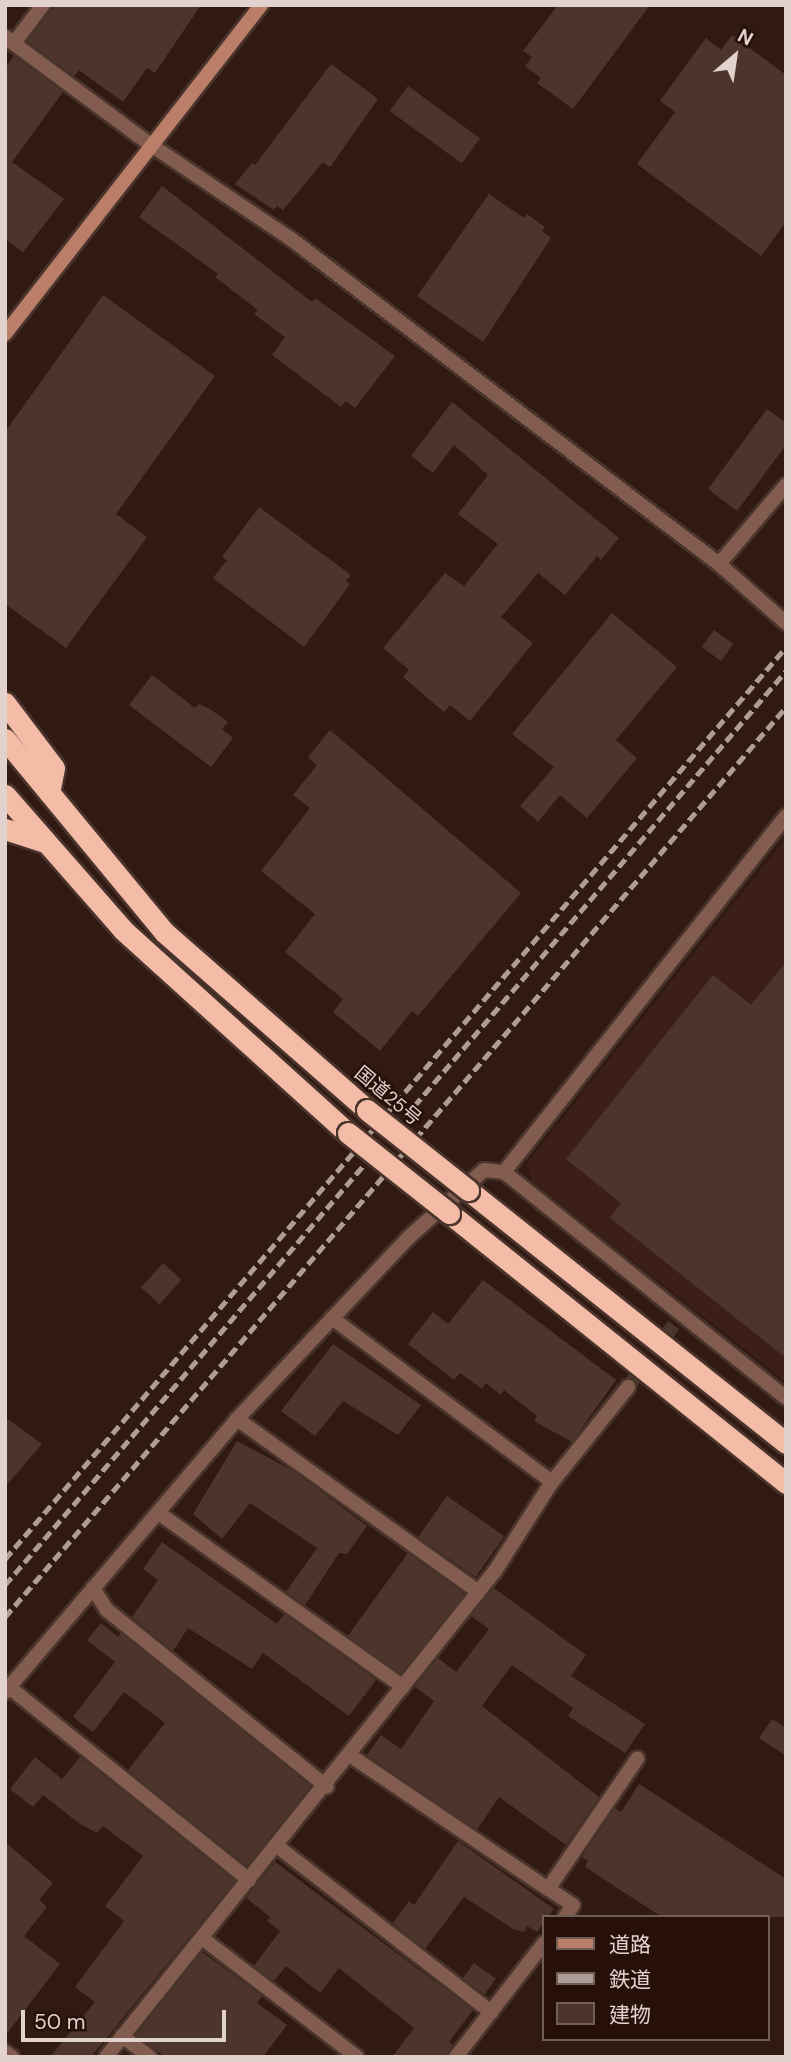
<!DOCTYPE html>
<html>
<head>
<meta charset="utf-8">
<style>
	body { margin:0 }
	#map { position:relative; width:791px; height:2062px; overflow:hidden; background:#301a12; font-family:"DM Sans","Noto Sans JP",sans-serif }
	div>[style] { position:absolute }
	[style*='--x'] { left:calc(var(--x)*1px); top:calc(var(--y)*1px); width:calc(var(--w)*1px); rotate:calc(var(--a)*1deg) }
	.built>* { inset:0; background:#3c1f16 }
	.building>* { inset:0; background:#4d352c; transform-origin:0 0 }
	.street-tunnel>* { height:14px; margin-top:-7px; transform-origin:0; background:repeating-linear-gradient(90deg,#4b362e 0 14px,transparent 0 21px) }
	.roads { filter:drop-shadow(2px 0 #49342c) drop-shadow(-2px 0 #49342c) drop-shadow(0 2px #49342c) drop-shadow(0 -2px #49342c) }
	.street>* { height:14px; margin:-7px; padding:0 7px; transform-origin:7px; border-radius:7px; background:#825c4f }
	.secondary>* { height:14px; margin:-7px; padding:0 7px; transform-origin:7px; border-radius:7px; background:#ba7e69 }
	.highway>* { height:21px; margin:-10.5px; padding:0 10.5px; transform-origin:10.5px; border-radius:10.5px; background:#f4bba7 }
	.rail>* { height:5px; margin-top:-2.5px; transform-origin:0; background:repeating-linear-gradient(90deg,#ae9c96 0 10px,transparent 0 15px) }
	.bridges { filter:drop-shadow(2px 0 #49342c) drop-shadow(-2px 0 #49342c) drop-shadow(0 2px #49342c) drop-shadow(0 -2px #49342c) }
	.highway-bridge>* { height:21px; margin:-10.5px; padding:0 10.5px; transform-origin:10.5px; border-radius:10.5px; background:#f4bba7 }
	span { translate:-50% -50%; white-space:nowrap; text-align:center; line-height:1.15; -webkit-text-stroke:5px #261009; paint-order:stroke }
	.street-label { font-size:19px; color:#e2d2cd }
	.frame { position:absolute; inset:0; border:7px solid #e2d2cd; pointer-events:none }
	.legend { position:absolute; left:542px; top:1915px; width:228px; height:126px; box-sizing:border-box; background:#261009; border:2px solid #715e57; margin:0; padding:9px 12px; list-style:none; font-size:21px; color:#e2d2cd }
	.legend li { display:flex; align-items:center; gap:14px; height:35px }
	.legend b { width:35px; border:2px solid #715e57 }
	.north { position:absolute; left:700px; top:21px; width:70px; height:70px; -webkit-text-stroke:5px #261009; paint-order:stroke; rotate:29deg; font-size:19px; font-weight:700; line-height:28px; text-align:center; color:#e2d2cd }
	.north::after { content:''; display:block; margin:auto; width:24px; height:32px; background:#e2d2cd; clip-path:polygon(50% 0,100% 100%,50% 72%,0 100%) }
	.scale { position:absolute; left:21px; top:2010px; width:205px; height:32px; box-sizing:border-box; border:4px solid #e2d2cd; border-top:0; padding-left:9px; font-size:21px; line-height:24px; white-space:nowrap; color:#e2d2cd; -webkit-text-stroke:5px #261009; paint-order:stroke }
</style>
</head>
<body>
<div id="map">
	<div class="built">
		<i style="clip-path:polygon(786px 838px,786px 1382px,532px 1181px,526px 1164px)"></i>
	</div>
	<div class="building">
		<i style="clip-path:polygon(52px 5px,201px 5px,155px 73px,147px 68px,123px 102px,79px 70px,74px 76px,27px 41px)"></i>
		<i style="clip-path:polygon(558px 5px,650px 5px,573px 109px,537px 83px,541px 78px,525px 66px,532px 57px,523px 51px)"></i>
		<i style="clip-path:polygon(732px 35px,786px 75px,786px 222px,761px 256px,637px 164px,675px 112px,660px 101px,686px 65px,706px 38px,721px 50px)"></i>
		<i style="clip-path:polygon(14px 56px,63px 92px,12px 162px,64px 199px,23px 252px,5px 239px,5px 68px)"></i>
		<i style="clip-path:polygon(331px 64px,378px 99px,330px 167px,323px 162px,283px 210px,277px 206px,274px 210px,235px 184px,252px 163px,255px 165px)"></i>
		<i style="left:408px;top:86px;width:89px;height:31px;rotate:36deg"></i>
		<i style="clip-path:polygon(162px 186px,312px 302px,315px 298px,395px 356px,355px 408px,346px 401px,341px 407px,272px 355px,285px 337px,254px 314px,258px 310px,215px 277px,218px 274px,139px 217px)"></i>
		<i style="clip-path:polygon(489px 194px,524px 218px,527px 214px,545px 227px,542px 231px,551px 238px,483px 342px,417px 296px)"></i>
		<i style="clip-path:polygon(103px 295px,215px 376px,116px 514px,147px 537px,66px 648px,5px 604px,5px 432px)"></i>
		<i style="clip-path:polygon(452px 402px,619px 538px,601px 560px,597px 556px,565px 595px,538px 573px,501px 617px,533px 643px,470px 721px,450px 705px,444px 712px,403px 677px,409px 670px,383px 648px,445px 573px,464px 586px,498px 544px,458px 514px,488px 475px,454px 445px,433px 473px,411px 456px)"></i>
		<i style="clip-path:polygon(767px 409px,786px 423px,786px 445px,737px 511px,708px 489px)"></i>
		<i style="clip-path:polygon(259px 507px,351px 575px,346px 581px,350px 584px,304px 647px,213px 578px,227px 560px,222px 557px)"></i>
		<i style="clip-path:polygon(612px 613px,677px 667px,616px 740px,637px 758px,587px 818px,560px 795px,538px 822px,520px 806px,554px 767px,512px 734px)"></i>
		<i style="left:714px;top:630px;width:24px;height:21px;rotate:36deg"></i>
		<i style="clip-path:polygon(152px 675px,195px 708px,199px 704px,210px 709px,228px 722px,222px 729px,233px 738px,211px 767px,129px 705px)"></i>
		<i style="clip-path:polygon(330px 730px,521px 893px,418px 1016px,412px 1011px,380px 1051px,333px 1012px,343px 999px,285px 952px,315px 914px,261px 871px,310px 808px,293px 795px,317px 765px,308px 757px)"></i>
		<i style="clip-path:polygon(786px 962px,786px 1358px,610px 1218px,621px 1203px,566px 1159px,713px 975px,751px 1005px)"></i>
		<i style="left:163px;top:1263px;width:25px;height:33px;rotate:42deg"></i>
		<i style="clip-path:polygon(483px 1280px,616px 1380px,572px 1442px,534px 1421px,537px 1416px,504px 1390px,501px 1395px,486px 1383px,482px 1389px,460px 1373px,454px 1380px,408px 1344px,433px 1312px,448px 1324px)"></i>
		<i style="clip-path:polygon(333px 1344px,421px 1405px,398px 1435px,343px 1401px,315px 1436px,281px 1411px)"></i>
		<i style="clip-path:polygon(5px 1417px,42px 1444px,5px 1487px)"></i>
		<i style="clip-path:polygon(237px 1441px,295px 1472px,367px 1526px,347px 1554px,339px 1553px,305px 1605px,286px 1592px,317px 1548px,250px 1503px,222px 1539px,193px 1514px)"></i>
		<i style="left:447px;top:1496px;width:70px;height:50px;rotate:35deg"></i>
		<i style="clip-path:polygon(162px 1542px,277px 1624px,284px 1614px,376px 1680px,349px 1716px,263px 1653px,252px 1669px,188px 1628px,173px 1651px,132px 1617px,158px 1580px,143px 1569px)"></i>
		<i style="left:408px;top:1553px;width:70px;height:103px;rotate:36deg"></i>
		<i style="clip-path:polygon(494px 1588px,586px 1655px,571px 1676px,645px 1724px,625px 1753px,568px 1716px,573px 1708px,512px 1665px,482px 1706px,599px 1797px,566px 1845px,499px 1797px,477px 1830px,367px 1755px,381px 1735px,401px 1749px,434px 1701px,415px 1687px,438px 1658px,456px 1672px,489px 1629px,471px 1616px)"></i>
		<i style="clip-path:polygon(101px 1623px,118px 1637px,121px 1633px,311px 1786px,247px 1866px,128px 1770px,165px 1723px,124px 1692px,93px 1732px,73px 1717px,115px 1662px,87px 1640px)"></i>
		<i style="clip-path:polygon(772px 1719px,786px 1728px,786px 1756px,759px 1738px)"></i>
		<i style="clip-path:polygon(35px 1757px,62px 1779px,80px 1757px,235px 1881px,91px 2057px,50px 2057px,95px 2002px,75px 1987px,124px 1921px,105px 1906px,143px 1856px,103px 1826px,97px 1833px,80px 1824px,43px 1795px,33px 1807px,10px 1789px)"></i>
		<i style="clip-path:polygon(639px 1784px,786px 1879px,786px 1917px,662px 1917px,585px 1867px,588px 1861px,582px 1857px,615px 1808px,621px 1812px)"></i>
		<i style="clip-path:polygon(458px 1841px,554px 1909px,537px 1932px,527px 1926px,524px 1932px,513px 1929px,464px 1897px,425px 1949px,393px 1923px,409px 1901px,414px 1905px)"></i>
		<i style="clip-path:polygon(5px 1842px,53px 1883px,39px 1900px,47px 1907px,24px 1936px,60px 1964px,5px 2036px)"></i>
		<i style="clip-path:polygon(275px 1862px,473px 2010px,449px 2042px,453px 2045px,447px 2057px,392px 2057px,414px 2028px,339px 1968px,320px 1993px,286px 1966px,274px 1981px,254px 1966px,280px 1931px,267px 1921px,270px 1917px,246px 1898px)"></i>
		<i style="clip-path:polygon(202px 1952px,262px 1996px,257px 2003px,287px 2025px,263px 2057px,165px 2057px,136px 2035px)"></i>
		<i style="left:474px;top:1963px;width:27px;height:19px;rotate:36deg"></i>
	</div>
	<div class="street-tunnel">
		<i style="--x:628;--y:1387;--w:89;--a:-53.6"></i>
	</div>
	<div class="roads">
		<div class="street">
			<i style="--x:5;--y:37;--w:182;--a:36.5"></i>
			<i style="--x:151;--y:145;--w:169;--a:33.9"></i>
			<i style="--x:291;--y:239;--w:537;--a:37.21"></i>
			<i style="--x:719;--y:564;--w:89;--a:41.4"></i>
			<i style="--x:14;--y:43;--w:48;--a:-52.7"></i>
			<i style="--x:719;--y:564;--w:104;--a:-49.7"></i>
			<i style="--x:504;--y:1172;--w:454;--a:-51.6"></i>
			<i style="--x:332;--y:1318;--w:274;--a:36.7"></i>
			<i style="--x:237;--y:1419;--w:297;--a:35.6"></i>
			<i style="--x:160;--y:1514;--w:298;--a:35.4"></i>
			<i style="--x:93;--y:1588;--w:26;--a:58"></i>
			<i style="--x:107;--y:1610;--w:282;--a:38.8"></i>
			<i style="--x:9;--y:1687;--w:308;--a:38.8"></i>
			<i style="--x:5;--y:1692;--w:358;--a:-49.6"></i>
			<i style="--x:237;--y:1419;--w:249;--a:-46.6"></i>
			<i style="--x:408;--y:1238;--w:102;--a:-41.8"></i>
			<i style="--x:484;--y:1170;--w:20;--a:6"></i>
			<i style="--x:504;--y:1172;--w:361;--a:38.7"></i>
			<i style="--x:351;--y:1756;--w:238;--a:34"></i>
			<i style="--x:277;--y:1846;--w:271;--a:37.8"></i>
			<i style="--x:565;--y:1917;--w:14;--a:-56"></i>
			<i style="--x:573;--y:1905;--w:30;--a:-147"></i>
			<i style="--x:548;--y:1889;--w:158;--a:-55.6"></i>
			<i style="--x:202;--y:1938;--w:195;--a:37.5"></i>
			<i style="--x:122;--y:2036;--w:35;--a:37"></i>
			<i style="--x:5;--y:2052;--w:9;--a:36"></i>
			<i style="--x:106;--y:2057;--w:623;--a:-51.33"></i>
			<i style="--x:495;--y:1571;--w:106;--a:-57.4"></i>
			<i style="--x:552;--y:1482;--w:122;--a:-51.3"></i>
			<i style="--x:456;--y:2057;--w:144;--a:-52.3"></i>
		</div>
		<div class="secondary">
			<i style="--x:5;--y:334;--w:417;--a:-52.1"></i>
		</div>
		<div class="highway">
			<i style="--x:5;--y:703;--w:81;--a:53"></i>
			<i style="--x:54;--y:768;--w:25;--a:101"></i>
			<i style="--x:5;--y:739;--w:250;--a:50.5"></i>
			<i style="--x:164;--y:932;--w:270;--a:41.2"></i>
			<i style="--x:5;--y:795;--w:179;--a:48.8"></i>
			<i style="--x:123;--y:930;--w:303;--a:42.1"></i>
			<i style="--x:5;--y:829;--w:42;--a:18"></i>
			<i style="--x:468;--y:1190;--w:406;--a:38.5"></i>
			<i style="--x:449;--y:1213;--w:432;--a:38.7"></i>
		</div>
	</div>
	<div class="rail">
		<i style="--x:5;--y:1559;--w:1201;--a:-49.42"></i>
		<i style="--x:5;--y:1585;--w:1202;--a:-49.49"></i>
		<i style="--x:5;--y:1617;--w:1199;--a:-49.36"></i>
	</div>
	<div class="bridges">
		<div class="highway-bridge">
			<i style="--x:367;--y:1110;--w:129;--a:38.4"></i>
			<i style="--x:348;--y:1133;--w:129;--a:38.4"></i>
		</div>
	</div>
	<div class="street-label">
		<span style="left:388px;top:1096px;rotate:40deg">国道25号</span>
	</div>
	<div class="frame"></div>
	<ul class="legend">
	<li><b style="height:9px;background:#ba7e69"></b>道路</li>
	<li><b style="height:9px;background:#ae9c96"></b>鉄道</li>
	<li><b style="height:19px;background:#4d352c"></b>建物</li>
	</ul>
	<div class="north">N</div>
	<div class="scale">50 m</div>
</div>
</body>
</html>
